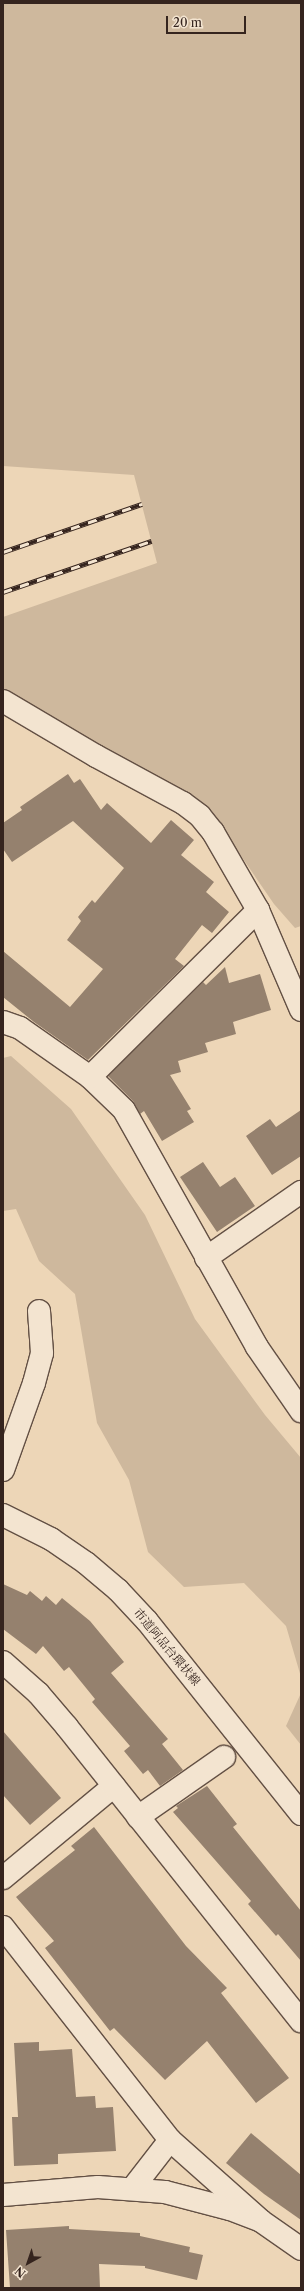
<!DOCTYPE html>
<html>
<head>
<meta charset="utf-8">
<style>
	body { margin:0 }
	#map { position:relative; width:304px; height:2291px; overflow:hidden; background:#edd6b7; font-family:"Libre Caslon Text","Noto Serif JP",serif }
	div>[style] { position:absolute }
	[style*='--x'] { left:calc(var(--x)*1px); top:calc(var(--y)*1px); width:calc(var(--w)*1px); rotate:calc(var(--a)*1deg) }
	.green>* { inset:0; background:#ceb89d }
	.building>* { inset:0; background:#95816e }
	.roads { filter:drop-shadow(1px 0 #635044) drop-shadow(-1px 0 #635044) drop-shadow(0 1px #635044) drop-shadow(0 -1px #635044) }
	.street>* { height:22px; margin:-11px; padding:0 11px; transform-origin:11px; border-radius:11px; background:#f3e4d0 }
	.secondary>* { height:22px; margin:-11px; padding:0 11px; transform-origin:11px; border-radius:11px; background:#f3e4d0 }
	.rail>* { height:4.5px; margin-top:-2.25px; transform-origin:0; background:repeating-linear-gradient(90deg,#f3e4d0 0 9px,#35241e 0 18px); box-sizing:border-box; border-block:1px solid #35241e }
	span { translate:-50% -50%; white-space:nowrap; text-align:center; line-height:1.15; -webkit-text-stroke:3px #f3e4d0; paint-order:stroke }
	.street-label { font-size:12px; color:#35241e }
	.frame { position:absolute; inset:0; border:4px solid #35241e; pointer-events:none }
	.north { position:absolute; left:8px; top:2243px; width:40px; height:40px; -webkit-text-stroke:3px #f3e4d0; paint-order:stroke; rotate:220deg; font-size:11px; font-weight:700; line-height:16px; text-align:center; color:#35241e }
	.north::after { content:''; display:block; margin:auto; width:14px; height:18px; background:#35241e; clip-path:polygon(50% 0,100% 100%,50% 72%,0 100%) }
	.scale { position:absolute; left:166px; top:16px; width:80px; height:18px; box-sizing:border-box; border:2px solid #35241e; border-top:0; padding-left:5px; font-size:12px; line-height:14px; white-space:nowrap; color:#35241e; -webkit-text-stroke:3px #f3e4d0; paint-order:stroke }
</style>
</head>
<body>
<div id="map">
	<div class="green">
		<i style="clip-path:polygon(3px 3px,301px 3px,301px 926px,295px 928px,274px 904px,206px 805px,3px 690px,3px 617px,157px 563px,134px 475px,3px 466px)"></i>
		<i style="clip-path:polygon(11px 1056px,71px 1109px,145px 1215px,195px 1319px,265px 1415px,301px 1458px,301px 1677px,286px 1626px,244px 1583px,184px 1587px,148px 1552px,129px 1480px,97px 1423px,75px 1294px,39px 1261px,16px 1209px,3px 1211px,3px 1058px)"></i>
		<i style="clip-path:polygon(301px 1693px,301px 1745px,286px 1726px)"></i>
	</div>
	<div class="building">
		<i style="clip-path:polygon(68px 774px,74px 783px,80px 779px,101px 810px,107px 803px,151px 843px,171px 820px,194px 840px,181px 855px,214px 882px,206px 892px,229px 912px,212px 933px,202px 925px,175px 959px,184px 966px,88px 1060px,34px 1022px,3px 997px,3px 951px,70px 1007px,103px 969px,67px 940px,81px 921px,78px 917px,92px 900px,95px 903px,124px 868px,73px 821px,12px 862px,3px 849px,3px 823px,22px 810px,20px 807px)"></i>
		<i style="clip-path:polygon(225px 967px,229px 983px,260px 974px,271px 1010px,233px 1022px,236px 1034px,205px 1043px,208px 1052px,178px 1061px,181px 1072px,170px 1075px,191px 1109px,187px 1111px,194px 1122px,162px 1141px,144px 1111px,140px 1114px,133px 1101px,108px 1076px,203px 982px,206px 985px)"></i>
		<i style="clip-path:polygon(301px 1110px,301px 1156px,272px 1175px,246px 1136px,270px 1119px,276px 1127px)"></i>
		<i style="clip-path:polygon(203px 1162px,220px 1187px,235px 1177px,255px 1206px,217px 1232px,180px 1177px)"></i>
		<i style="clip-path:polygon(3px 1584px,27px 1595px,30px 1591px,42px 1601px,46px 1596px,56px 1605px,62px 1598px,90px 1621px,124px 1662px,111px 1673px,168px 1739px,162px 1744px,183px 1770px,160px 1786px,148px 1770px,143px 1774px,124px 1751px,130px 1746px,92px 1702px,95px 1699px,69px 1667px,64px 1671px,43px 1646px,36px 1654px,3px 1629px)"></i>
		<i style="clip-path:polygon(3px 1731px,61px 1798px,30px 1825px,3px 1795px)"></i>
		<i style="clip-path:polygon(207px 1786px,237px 1824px,233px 1827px,301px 1911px,301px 1961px,278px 1934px,276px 1936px,248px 1904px,251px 1901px,173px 1812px,178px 1808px,176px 1806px)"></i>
		<i style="clip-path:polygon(94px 1827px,186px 1946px,227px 1988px,221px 1993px,289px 2078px,256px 2103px,207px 2041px,165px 2080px,114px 2028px,110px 2031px,45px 1948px,54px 1941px,16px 1897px,75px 1850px,71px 1846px)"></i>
		<i style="clip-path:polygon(39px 2042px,39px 2051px,72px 2049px,76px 2097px,95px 2096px,96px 2108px,113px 2107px,116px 2151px,58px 2154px,58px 2164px,14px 2166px,12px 2117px,18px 2117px,14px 2043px)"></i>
		<i style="clip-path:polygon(251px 2133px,301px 2175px,301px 2220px,264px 2194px,226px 2163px)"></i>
		<i style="clip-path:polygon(69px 2226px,69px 2229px,140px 2233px,140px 2236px,190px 2247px,189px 2252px,203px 2255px,197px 2280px,145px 2268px,145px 2266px,99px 2264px,100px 2288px,10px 2288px,6px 2230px)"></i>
	</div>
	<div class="roads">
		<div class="street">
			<i style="--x:3;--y:701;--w:108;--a:30.6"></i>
			<i style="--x:96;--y:756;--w:99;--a:28.4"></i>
			<i style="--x:183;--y:803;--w:21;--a:37"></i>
			<i style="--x:200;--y:816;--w:21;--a:51"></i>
			<i style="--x:213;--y:832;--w:90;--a:60"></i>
			<i style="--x:258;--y:910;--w:109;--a:66.7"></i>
			<i style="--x:3;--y:1022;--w:18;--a:19"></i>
			<i style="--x:20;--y:1028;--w:85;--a:35"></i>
			<i style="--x:90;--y:1077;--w:47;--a:44.1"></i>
			<i style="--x:124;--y:1110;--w:272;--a:60.7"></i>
			<i style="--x:257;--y:1347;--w:78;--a:55.5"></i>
			<i style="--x:90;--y:1077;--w:237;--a:-44.8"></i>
			<i style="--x:206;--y:1258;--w:116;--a:-34.8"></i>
			<i style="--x:3;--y:1470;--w:92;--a:-70.4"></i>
			<i style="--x:34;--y:1383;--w:31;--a:-75"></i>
			<i style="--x:42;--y:1353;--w:42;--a:-94.1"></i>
			<i style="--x:138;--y:1817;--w:105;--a:-34.9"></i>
			<i style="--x:3;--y:1878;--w:144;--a:-39.7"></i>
			<i style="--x:3;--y:1927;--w:271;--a:51.9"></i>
			<i style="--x:170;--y:2140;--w:120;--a:41.6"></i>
			<i style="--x:132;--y:2189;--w:62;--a:-52.2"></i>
		</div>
		<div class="secondary">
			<i style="--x:3;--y:1515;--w:54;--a:26.6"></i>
			<i style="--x:51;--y:1539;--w:42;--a:34.4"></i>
			<i style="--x:86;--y:1563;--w:42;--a:40.2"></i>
			<i style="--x:118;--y:1590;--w:42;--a:46.9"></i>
			<i style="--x:147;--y:1621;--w:247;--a:51.4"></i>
			<i style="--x:3;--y:1662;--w:47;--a:41.5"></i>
			<i style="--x:38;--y:1693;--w:45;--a:49.5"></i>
			<i style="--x:67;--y:1727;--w:376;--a:51.5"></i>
			<i style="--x:3;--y:2195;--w:95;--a:-4.8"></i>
			<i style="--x:98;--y:2187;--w:67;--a:4.3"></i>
			<i style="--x:165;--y:2192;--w:67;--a:14.7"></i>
			<i style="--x:230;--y:2209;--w:33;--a:21"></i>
			<i style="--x:261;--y:2221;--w:49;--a:35"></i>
		</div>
	</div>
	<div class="rail">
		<i style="--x:3;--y:552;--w:147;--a:-19.1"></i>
		<i style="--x:3;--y:592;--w:157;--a:-19"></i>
	</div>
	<div class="street-label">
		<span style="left:167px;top:1647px;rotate:50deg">市道阿品台環状線</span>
	</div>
	<div class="frame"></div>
	<div class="north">N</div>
	<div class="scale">20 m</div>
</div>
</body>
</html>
